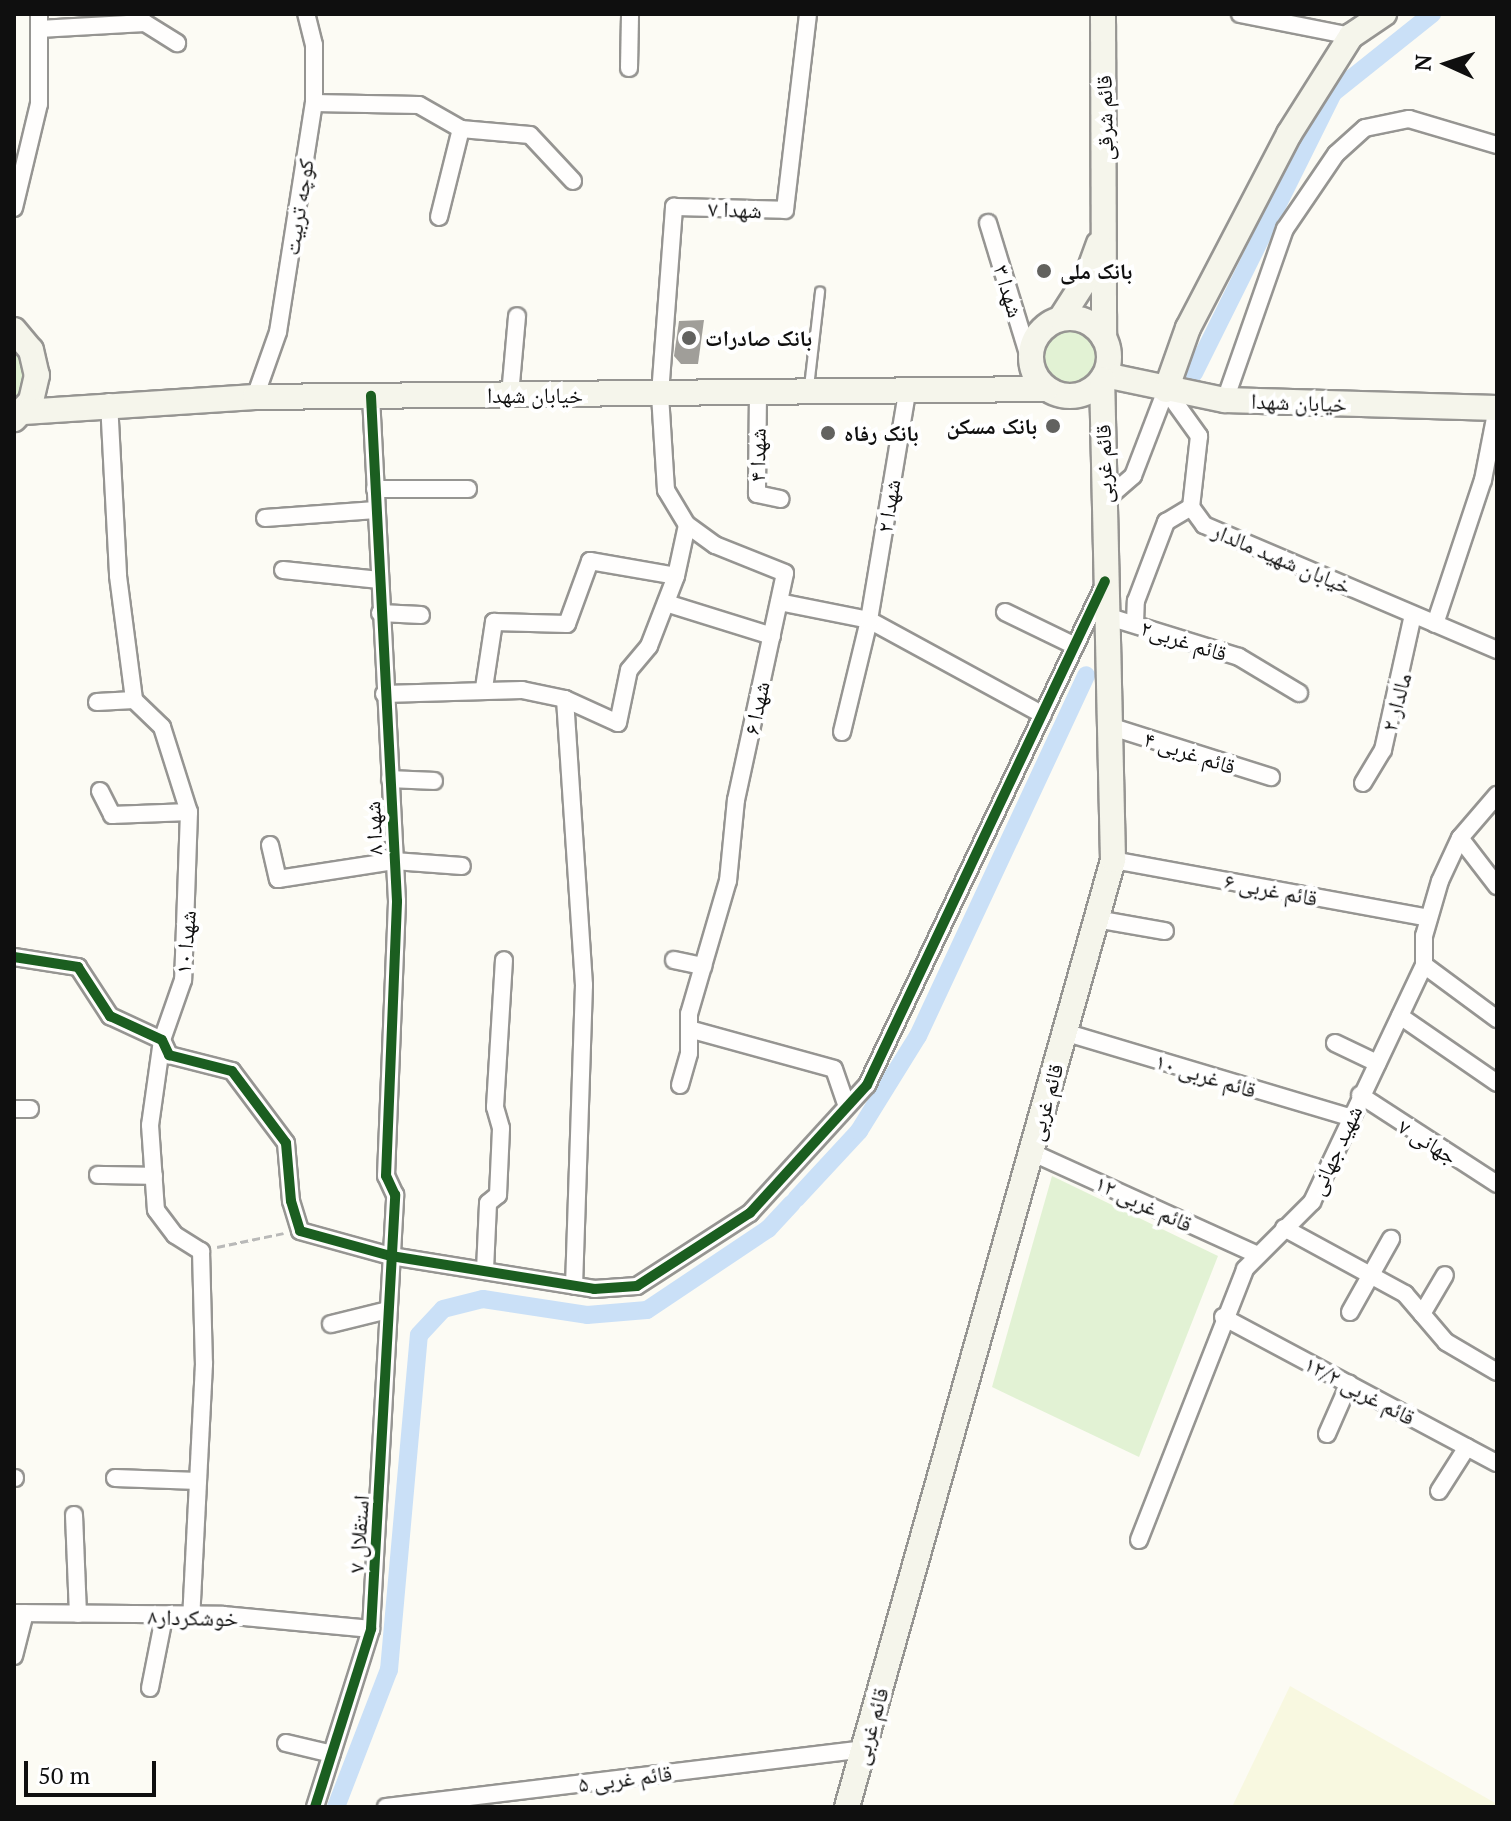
<!DOCTYPE html>
<html>
<head>
<meta charset="utf-8">
<style>
	body { margin:0 }
	#map { position:relative; width:1511px; height:1821px; overflow:hidden; background:#fcfbf4; font-family:"PT Serif","Noto Naskh Arabic",serif }
	div>[style] { position:absolute }
	[style*='--x'] { left:calc(var(--x)*1px); top:calc(var(--y)*1px); width:calc(var(--w)*1px); rotate:calc(var(--a)*1deg) }
	.farmland>* { inset:0; background:#f8f8e0 }
	.green>* { inset:0; background:#e2f2d4 }
	.round { border-radius:50% }
	.canal>* { height:18px; margin:-9px; padding:0 9px; transform-origin:9px; border-radius:9px; background:#cae0f7 }
	.building>* { inset:0; background:#a09e99 }
	.path>* { height:3px; margin-top:-1.5px; transform-origin:0; background:repeating-linear-gradient(90deg,#b9b9b8 0 8px,transparent 0 12px) }
	.roads { filter:drop-shadow(2px 0 #969592) drop-shadow(-2px 0 #969592) drop-shadow(0 2px #969592) drop-shadow(0 -2px #969592) }
	.lane>* { height:8px; margin:-4px; padding:0 4px; transform-origin:4px; border-radius:4px; background:#fffefd }
	.street>* { height:16px; margin:-8px; padding:0 8px; transform-origin:8px; border-radius:8px; background:#fffefd }
	.secondary>* { height:24px; margin:-12px; padding:0 12px; transform-origin:12px; border-radius:12px; background:#f5f5eb }
	.secondary>.ring { margin:-12px; padding:0; box-sizing:content-box; background:none; border:24px solid #f5f5eb; border-radius:50% }
	.cycleway>* { height:10px; margin:-5px; padding:0 5px; transform-origin:5px; border-radius:5px; background:#1b5e20 }
	.dots>* { width:22px; height:22px; translate:-50% -50%; box-sizing:border-box; border:4px solid #fff; border-radius:50% }
	span { translate:-50% -50%; white-space:nowrap; text-align:center; line-height:1.15; -webkit-text-stroke:8px #fff; paint-order:stroke }
	.street-label { font-size:22px; color:#0f0f0f }
	.poi-label { font-size:22px; color:#0f0f0f; font-weight:700 }
	.left { translate:0 -50%; text-align:left }
	.right { translate:-100% -50%; text-align:right }
	.frame { position:absolute; inset:0; border:16px solid #0f0f0f; pointer-events:none }
	.north { position:absolute; left:1407px; top:24px; width:80px; height:80px; -webkit-text-stroke:6px #fff; paint-order:stroke; rotate:273deg; font-size:22px; font-weight:700; line-height:32px; text-align:center; color:#0f0f0f }
	.north::after { content:''; display:block; margin:auto; width:28px; height:36px; background:#0f0f0f; clip-path:polygon(50% 0,100% 100%,50% 72%,0 100%) }
	.scale { position:absolute; left:24px; top:1761px; width:132px; height:36px; box-sizing:border-box; border:4px solid #0f0f0f; border-top:0; padding-left:10px; font-size:24px; line-height:28px; white-space:nowrap; color:#0f0f0f; -webkit-text-stroke:6px #fff; paint-order:stroke }
</style>
</head>
<body>
<div id="map">
	<div class="farmland">
		<i style="clip-path:polygon(1290px 1686px,1497px 1804px,1497px 1807px,1232px 1807px)"></i>
	</div>
	<div class="green">
		<i class="round" style="left:1036px;top:322px;width:68px;height:68px"></i>
		<i style="clip-path:polygon(14px 338px,30px 370px,14px 411px)"></i>
		<i style="clip-path:polygon(1052px 1176px,1218px 1256px,1139px 1457px,992px 1387px)"></i>
	</div>
	<div class="canal">
		<i style="--x:1194;--y:373;--w:313;--a:-63.6"></i>
		<i style="--x:1333;--y:93;--w:127;--a:-38.6"></i>
		<i style="--x:796;--y:1199;--w:93;--a:-47.2"></i>
		<i style="--x:859;--y:1131;--w:112;--a:-58.2"></i>
		<i style="--x:918;--y:1036;--w:398;--a:-65"></i>
		<i style="--x:336;--y:1807;--w:147;--a:-68.9"></i>
		<i style="--x:389;--y:1670;--w:336;--a:-84.9"></i>
		<i style="--x:419;--y:1335;--w:35;--a:-47"></i>
		<i style="--x:443;--y:1309;--w:41;--a:-14"></i>
		<i style="--x:483;--y:1299;--w:105;--a:8.7"></i>
		<i style="--x:587;--y:1315;--w:60;--a:-4.8"></i>
		<i style="--x:647;--y:1310;--w:146;--a:-33.8"></i>
		<i style="--x:768;--y:1229;--w:35;--a:-47"></i>
	</div>
	<div class="building">
		<i style="clip-path:polygon(704px 320px,698px 364px,681px 364px,674px 356px,679px 321px)"></i>
	</div>
	<div class="path">
		<i style="--x:217;--y:1247;--w:68;--a:-11.8"></i>
	</div>
	<div class="roads">
		<div class="lane">
			<i style="--x:809;--y:387;--w:96;--a:-83.4"></i>
		</div>
		<div class="street">
			<i style="--x:1240;--y:14;--w:113;--a:11.2"></i>
			<i style="--x:39;--y:29;--w:106;--a:-3.2"></i>
			<i style="--x:145;--y:23;--w:38;--a:32"></i>
			<i style="--x:629;--y:68;--w:54;--a:-88.9"></i>
			<i style="--x:314;--y:103;--w:105;--a:1.1"></i>
			<i style="--x:419;--y:105;--w:48;--a:29.7"></i>
			<i style="--x:461;--y:129;--w:69;--a:5"></i>
			<i style="--x:530;--y:135;--w:63;--a:46.9"></i>
			<i style="--x:14;--y:208;--w:107;--a:-76.5"></i>
			<i style="--x:39;--y:104;--w:90;--a:-90"></i>
			<i style="--x:439;--y:217;--w:91;--a:-76"></i>
			<i style="--x:988;--y:223;--w:143;--a:73"></i>
			<i style="--x:1166;--y:390;--w:57;--a:54.3"></i>
			<i style="--x:1199;--y:436;--w:71;--a:96.4"></i>
			<i style="--x:1191;--y:507;--w:22;--a:54"></i>
			<i style="--x:1204;--y:525;--w:319;--a:23.1"></i>
			<i style="--x:758;--y:393;--w:101;--a:90.6"></i>
			<i style="--x:757;--y:494;--w:24;--a:12"></i>
			<i style="--x:510;--y:395;--w:79;--a:-84.9"></i>
			<i style="--x:255;--y:397;--w:69;--a:-70.5"></i>
			<i style="--x:278;--y:332;--w:232;--a:-81.1"></i>
			<i style="--x:314;--y:103;--w:58;--a:-90"></i>
			<i style="--x:314;--y:45;--w:32;--a:-104"></i>
			<i style="--x:1225;--y:400;--w:181;--a:-70.7"></i>
			<i style="--x:1285;--y:229;--w:91;--a:-55.8"></i>
			<i style="--x:1336;--y:154;--w:39;--a:-42"></i>
			<i style="--x:1365;--y:128;--w:45;--a:-11.6"></i>
			<i style="--x:1409;--y:119;--w:92;--a:16.5"></i>
			<i style="--x:109;--y:402;--w:174;--a:87"></i>
			<i style="--x:118;--y:576;--w:125;--a:82.6"></i>
			<i style="--x:134;--y:700;--w:39;--a:44"></i>
			<i style="--x:162;--y:727;--w:89;--a:72.4"></i>
			<i style="--x:189;--y:812;--w:168;--a:92"></i>
			<i style="--x:183;--y:980;--w:64;--a:109.3"></i>
			<i style="--x:162;--y:1040;--w:86;--a:98"></i>
			<i style="--x:150;--y:1125;--w:85;--a:86"></i>
			<i style="--x:156;--y:1210;--w:31;--a:53"></i>
			<i style="--x:175;--y:1235;--w:31;--a:32"></i>
			<i style="--x:201;--y:1251;--w:113;--a:88.5"></i>
			<i style="--x:204;--y:1364;--w:254;--a:92.9"></i>
			<i style="--x:375;--y:489;--w:93;--a:0"></i>
			<i style="--x:1103;--y:502;--w:40;--a:-41"></i>
			<i style="--x:1133;--y:476;--w:92;--a:-69"></i>
			<i style="--x:265;--y:518;--w:111;--a:-4.1"></i>
			<i style="--x:283;--y:570;--w:97;--a:5.9"></i>
			<i style="--x:779;--y:602;--w:92;--a:11.3"></i>
			<i style="--x:869;--y:620;--w:198;--a:28.6"></i>
			<i style="--x:666;--y:603;--w:111;--a:17.3"></i>
			<i style="--x:1005;--y:612;--w:78;--a:25.9"></i>
			<i style="--x:380;--y:613;--w:41;--a:2.8"></i>
			<i style="--x:1106;--y:616;--w:139;--a:17.1"></i>
			<i style="--x:1239;--y:657;--w:70;--a:31"></i>
			<i style="--x:1135;--y:624;--w:23;--a:-88"></i>
			<i style="--x:1136;--y:601;--w:85;--a:-69.2"></i>
			<i style="--x:1166;--y:522;--w:29;--a:-31"></i>
			<i style="--x:1435;--y:624;--w:152;--a:-71.6"></i>
			<i style="--x:1483;--y:480;--w:73;--a:-79"></i>
			<i style="--x:484;--y:688;--w:67;--a:-81.4"></i>
			<i style="--x:494;--y:622;--w:73;--a:1.6"></i>
			<i style="--x:567;--y:624;--w:67;--a:-69.9"></i>
			<i style="--x:590;--y:561;--w:87;--a:9.9"></i>
			<i style="--x:384;--y:694;--w:138;--a:-1.7"></i>
			<i style="--x:522;--y:690;--w:44;--a:11.8"></i>
			<i style="--x:565;--y:699;--w:58;--a:24.4"></i>
			<i style="--x:618;--y:723;--w:54;--a:-78.3"></i>
			<i style="--x:629;--y:670;--w:31;--a:-50"></i>
			<i style="--x:649;--y:646;--w:75;--a:-68.9"></i>
			<i style="--x:676;--y:576;--w:52;--a:-77.8"></i>
			<i style="--x:565;--y:699;--w:287;--a:86.2"></i>
			<i style="--x:584;--y:985;--w:301;--a:91.9"></i>
			<i style="--x:97;--y:702;--w:37;--a:-3"></i>
			<i style="--x:1109;--y:726;--w:170;--a:17.5"></i>
			<i style="--x:842;--y:732;--w:115;--a:-76.4"></i>
			<i style="--x:869;--y:620;--w:231;--a:-80.5"></i>
			<i style="--x:390;--y:779;--w:44;--a:2.6"></i>
			<i style="--x:1363;--y:783;--w:39;--a:-59"></i>
			<i style="--x:1383;--y:750;--w:138;--a:-77.5"></i>
			<i style="--x:100;--y:791;--w:27;--a:63"></i>
			<i style="--x:112;--y:815;--w:77;--a:-2.2"></i>
			<i style="--x:1460;--y:838;--w:61;--a:52.4"></i>
			<i style="--x:270;--y:845;--w:35;--a:77"></i>
			<i style="--x:278;--y:879;--w:117;--a:-8.8"></i>
			<i style="--x:394;--y:861;--w:68;--a:4.2"></i>
			<i style="--x:1113;--y:860;--w:321;--a:10.4"></i>
			<i style="--x:1096;--y:919;--w:70;--a:9.9"></i>
			<i style="--x:14;--y:957;--w:65;--a:8.9"></i>
			<i style="--x:78;--y:967;--w:59;--a:56.9"></i>
			<i style="--x:110;--y:1016;--w:57;--a:24.8"></i>
			<i style="--x:162;--y:1040;--w:17;--a:65"></i>
			<i style="--x:169;--y:1055;--w:65;--a:14.3"></i>
			<i style="--x:232;--y:1071;--w:90;--a:53.1"></i>
			<i style="--x:286;--y:1143;--w:58;--a:85.1"></i>
			<i style="--x:291;--y:1201;--w:31;--a:73"></i>
			<i style="--x:300;--y:1231;--w:94;--a:15.4"></i>
			<i style="--x:391;--y:1256;--w:206;--a:9.2"></i>
			<i style="--x:594;--y:1289;--w:43;--a:-4"></i>
			<i style="--x:637;--y:1286;--w:135;--a:-32.9"></i>
			<i style="--x:750;--y:1213;--w:173;--a:-47.6"></i>
			<i style="--x:867;--y:1085;--w:553;--a:-64.64"></i>
			<i style="--x:674;--y:960;--w:30;--a:12"></i>
			<i style="--x:1424;--y:965;--w:91;--a:36.5"></i>
			<i style="--x:1400;--y:1016;--w:118;--a:34.6"></i>
			<i style="--x:689;--y:1029;--w:150;--a:15.4"></i>
			<i style="--x:834;--y:1069;--w:39;--a:71"></i>
			<i style="--x:1064;--y:1032;--w:297;--a:16.6"></i>
			<i style="--x:1335;--y:1043;--w:47;--a:25.5"></i>
			<i style="--x:680;--y:1085;--w:33;--a:-74"></i>
			<i style="--x:689;--y:1053;--w:39;--a:-90"></i>
			<i style="--x:689;--y:1014;--w:139;--a:-73.7"></i>
			<i style="--x:728;--y:881;--w:81;--a:-84.4"></i>
			<i style="--x:736;--y:800;--w:232;--a:-77.8"></i>
			<i style="--x:785;--y:573;--w:75;--a:-158.2"></i>
			<i style="--x:715;--y:545;--w:34;--a:-144"></i>
			<i style="--x:687;--y:525;--w:41;--a:-121"></i>
			<i style="--x:666;--y:490;--w:96;--a:-93.6"></i>
			<i style="--x:660;--y:394;--w:188;--a:-85.7"></i>
			<i style="--x:674;--y:207;--w:111;--a:1.5"></i>
			<i style="--x:785;--y:210;--w:197;--a:-83.3"></i>
			<i style="--x:1360;--y:1095;--w:163;--a:33"></i>
			<i style="--x:14;--y:1109;--w:16;--a:0"></i>
			<i style="--x:1031;--y:1152;--w:249;--a:24.4"></i>
			<i style="--x:98;--y:1175;--w:56;--a:1"></i>
			<i style="--x:1284;--y:1228;--w:138;--a:28.6"></i>
			<i style="--x:1405;--y:1294;--w:63;--a:49.5"></i>
			<i style="--x:1446;--y:1342;--w:59;--a:30.5"></i>
			<i style="--x:485;--y:1270;--w:67;--a:-87.4"></i>
			<i style="--x:488;--y:1203;--w:13;--a:-39"></i>
			<i style="--x:498;--y:1195;--w:67;--a:-87.4"></i>
			<i style="--x:501;--y:1128;--w:22;--a:-106"></i>
			<i style="--x:495;--y:1107;--w:147;--a:-86.5"></i>
			<i style="--x:1350;--y:1312;--w:84;--a:-60.7"></i>
			<i style="--x:1422;--y:1314;--w:45;--a:-59.5"></i>
			<i style="--x:1223;--y:1317;--w:310;--a:28.1"></i>
			<i style="--x:331;--y:1324;--w:59;--a:-13.8"></i>
			<i style="--x:1327;--y:1434;--w:55;--a:-66.3"></i>
			<i style="--x:14;--y:1478;--w:1;--a:0"></i>
			<i style="--x:115;--y:1478;--w:83;--a:2.1"></i>
			<i style="--x:1439;--y:1491;--w:52;--a:-57.5"></i>
			<i style="--x:74;--y:1515;--w:99;--a:87.7"></i>
			<i style="--x:1139;--y:1540;--w:291;--a:-68.6"></i>
			<i style="--x:1245;--y:1269;--w:95;--a:-45"></i>
			<i style="--x:1312;--y:1202;--w:262;--a:-64.7"></i>
			<i style="--x:1424;--y:965;--w:29;--a:-90"></i>
			<i style="--x:1424;--y:936;--w:57;--a:-73.8"></i>
			<i style="--x:1440;--y:881;--w:47;--a:-65.1"></i>
			<i style="--x:1460;--y:838;--w:57;--a:-49.3"></i>
			<i style="--x:14;--y:1613;--w:209;--a:0.5"></i>
			<i style="--x:223;--y:1615;--w:149;--a:5.4"></i>
			<i style="--x:14;--y:1656;--w:44;--a:-75.7"></i>
			<i style="--x:150;--y:1688;--w:72;--a:-78.8"></i>
			<i style="--x:286;--y:1743;--w:47;--a:13.4"></i>
			<i style="--x:315;--y:1807;--w:187;--a:-72.5"></i>
			<i style="--x:371;--y:1629;--w:435;--a:-86.8"></i>
			<i style="--x:395;--y:1195;--w:21;--a:-115"></i>
			<i style="--x:386;--y:1176;--w:275;--a:-87.7"></i>
			<i style="--x:397;--y:901;--w:506;--a:-92.95"></i>
			<i style="--x:386;--y:1807;--w:481;--a:-6.9"></i>
		</div>
		<div class="secondary">
			<i style="--x:1103;--y:14;--w:324;--a:89.8"></i>
			<i class="ring" style="left:1031px;top:318px;width:54px;height:54px"></i>
			<i style="--x:1061;--y:318;--w:46;--a:-57.3"></i>
			<i style="--x:1086;--y:279;--w:37;--a:-70"></i>
			<i style="--x:14;--y:330;--w:26;--a:50"></i>
			<i style="--x:31;--y:350;--w:26;--a:77"></i>
			<i style="--x:37;--y:375;--w:27;--a:103"></i>
			<i style="--x:31;--y:401;--w:25;--a:133"></i>
			<i style="--x:1105;--y:375;--w:123;--a:11.8"></i>
			<i style="--x:1225;--y:400;--w:272;--a:1.7"></i>
			<i style="--x:1166;--y:390;--w:66;--a:-70.5"></i>
			<i style="--x:1188;--y:328;--w:219;--a:-62.5"></i>
			<i style="--x:1289;--y:134;--w:116;--a:-57.7"></i>
			<i style="--x:1351;--y:36;--w:40;--a:-34"></i>
			<i style="--x:24;--y:412;--w:231;--a:-3.7"></i>
			<i style="--x:255;--y:397;--w:791;--a:-0.58"></i>
			<i style="--x:847;--y:1807;--w:984;--a:-74.31"></i>
			<i style="--x:1113;--y:860;--w:481;--a:-91.3"></i>
		</div>
	</div>
	<div class="cycleway">
		<i style="--x:14;--y:957;--w:65;--a:8.9"></i>
		<i style="--x:78;--y:967;--w:59;--a:56.9"></i>
		<i style="--x:110;--y:1016;--w:57;--a:24.8"></i>
		<i style="--x:162;--y:1040;--w:17;--a:65"></i>
		<i style="--x:169;--y:1055;--w:65;--a:14.3"></i>
		<i style="--x:232;--y:1071;--w:90;--a:53.1"></i>
		<i style="--x:286;--y:1143;--w:58;--a:85.1"></i>
		<i style="--x:291;--y:1201;--w:31;--a:73"></i>
		<i style="--x:300;--y:1231;--w:94;--a:15.4"></i>
		<i style="--x:391;--y:1256;--w:206;--a:9.2"></i>
		<i style="--x:594;--y:1289;--w:43;--a:-4"></i>
		<i style="--x:637;--y:1286;--w:135;--a:-32.9"></i>
		<i style="--x:750;--y:1213;--w:173;--a:-47.6"></i>
		<i style="--x:867;--y:1085;--w:557;--a:-64.72"></i>
		<i style="--x:315;--y:1807;--w:187;--a:-72.5"></i>
		<i style="--x:371;--y:1629;--w:435;--a:-86.8"></i>
		<i style="--x:395;--y:1195;--w:21;--a:-115"></i>
		<i style="--x:386;--y:1176;--w:275;--a:-87.7"></i>
		<i style="--x:397;--y:901;--w:506;--a:-92.95"></i>
	</div>
	<div class="dots">
		<i style="left:1044px;top:271px;background:#62625f"></i>
		<i style="left:689px;top:338px;background:#62625f"></i>
		<i style="left:1053px;top:426px;background:#62625f"></i>
		<i style="left:828px;top:433px;background:#62625f"></i>
	</div>
	<div class="street-label">
		<span style="left:1104px;top:118px;rotate:-91deg">قائم شرقی</span>
		<span style="left:298px;top:207px;rotate:-81deg">کوچه تربیت</span>
		<span style="left:735px;top:209px;rotate:2deg">شهدا ۷</span>
		<span style="left:1009px;top:291px;rotate:73deg">شهدا ۳</span>
		<span style="left:535px;top:395px">خیابان شهدا</span>
		<span style="left:1299px;top:402px;rotate:2deg">خیابان شهدا</span>
		<span style="left:757px;top:455px;rotate:-89deg">شهدا ۴</span>
		<span style="left:1103px;top:464px;rotate:-91deg">قائم غربی</span>
		<span style="left:888px;top:506px;rotate:-81deg">شهدا ۲</span>
		<span style="left:1282px;top:558px;rotate:23deg">خیابان شهید مالدار</span>
		<span style="left:1184px;top:640px;rotate:18deg">۲قائم غربی</span>
		<span style="left:1396px;top:702px;rotate:-75deg">مالدار ۲</span>
		<span style="left:756px;top:708px;rotate:-78deg">شهدا ۶</span>
		<span style="left:1190px;top:752px;rotate:18deg">قائم غربی ۴</span>
		<span style="left:373px;top:828px;rotate:-93deg">شهدا ۸</span>
		<span style="left:1271px;top:889px;rotate:11deg">قائم غربی ۶</span>
		<span style="left:185px;top:942px;rotate:-85deg">شهدا ۱۰</span>
		<span style="left:1206px;top:1075px;rotate:17deg">قائم غربی ۱۰</span>
		<span style="left:1045px;top:1102px;rotate:-74deg">قائم غربی</span>
		<span style="left:1428px;top:1141px;rotate:32deg">جهانی ۷</span>
		<span style="left:1335px;top:1150px;rotate:-65deg">شهید جهانی</span>
		<span style="left:1144px;top:1203px;rotate:25deg">قائم غربی ۱۲</span>
		<span style="left:1360px;top:1390px;rotate:28deg">قائم غربی ۱۲/۲</span>
		<span style="left:358px;top:1534px;rotate:-86deg">استقلال ۷</span>
		<span style="left:193px;top:1617px;rotate:1deg">خوشکردار۸</span>
		<span style="left:870px;top:1726px;rotate:-74deg">قائم غربی</span>
		<span style="left:625px;top:1778px;rotate:-7deg">قائم غربی ۵</span>
	</div>
	<div class="poi-label">
		<span class="left" style="left:1060px;top:271px">بانک ملی</span>
		<span class="left" style="left:705px;top:338px">بانک صادرات</span>
		<span class="right" style="left:1037px;top:426px">بانک مسکن</span>
		<span class="left" style="left:844px;top:433px">بانک رفاه</span>
	</div>
	<div class="frame"></div>
	<div class="north">N</div>
	<div class="scale">50 m</div>
</div>
</body>
</html>
